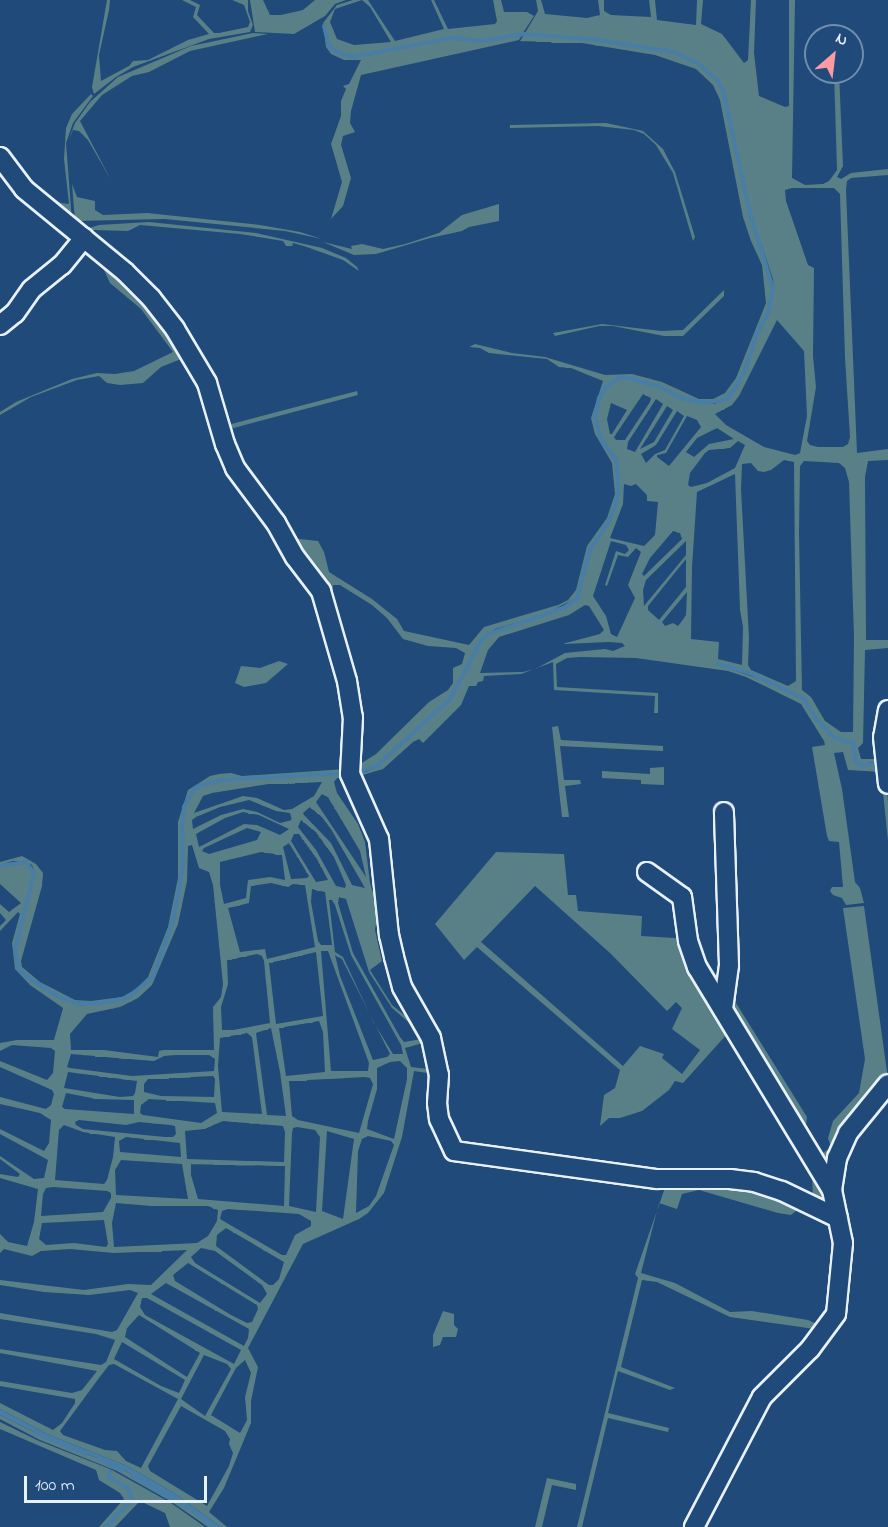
<!DOCTYPE html>
<html>
<head>
<meta charset="utf-8">
<style>
	body { margin:0 }
	#map { position:relative; width:888px; height:1527px; overflow:hidden; background:#1f4a7a; font-family:"Indie Flower",sans-serif }
	div>[style] { position:absolute }
	[style*='--x'] { left:calc(var(--x)*1px); top:calc(var(--y)*1px); width:calc(var(--w)*1px); rotate:calc(var(--a)*1deg) }
	.green>* { inset:0; background:#598086 }
	.water>* { inset:0; background:#487da5 }
	.stream>* { height:4px; margin:-2px; padding:0 2px; transform-origin:2px; border-radius:2px; background:#487da5 }
	.roads { filter:drop-shadow(2px 0 #e8f1f8) drop-shadow(-2px 0 #e8f1f8) drop-shadow(0 2px #e8f1f8) drop-shadow(0 -2px #e8f1f8) }
	.minor>* { height:18px; margin:-9px; padding:0 9px; transform-origin:9px; border-radius:9px; background:#1f4a7a }
	span { translate:-50% -50%; white-space:nowrap; text-align:center; line-height:1.15; -webkit-text-stroke:4.5px #1f4a7a; paint-order:stroke }
	.north { position:absolute; left:804px; top:24px; width:60px; height:60px; box-sizing:border-box; background:#1f4a7a; border:2px solid #6f8dac; border-radius:50%; rotate:28deg; font-size:16px; font-weight:700; line-height:24px; text-align:center; color:#e8f1f8 }
	.north::after { content:''; display:block; margin:auto; width:21px; height:27px; background:#ff9aa2; clip-path:polygon(50% 0,100% 100%,50% 72%,0 100%) }
	.scale { position:absolute; left:24px; top:1476px; width:183px; height:27px; box-sizing:border-box; border:3px solid #e8f1f8; border-top:0; padding-left:8px; font-size:18px; line-height:21px; white-space:nowrap; color:#e8f1f8; -webkit-text-stroke:4px #1f4a7a; paint-order:stroke }
</style>
</head>
<body>
<div id="map">
	<div class="green">
		<i style="clip-path:polygon(107px 0,110px 0,109px 10px,99px 55px,101px 81px,129px 66px,133px 61px,148px 60px,188px 40px,209px 34px,193px 17px,196px 7px,182px 0,190px 0,200px 5px,197px 15px,214px 33px,219px 33px,248px 27px,250px 22px,244px 5px,232px 0,248px 0,248px 11px,253px 25px,250px 32px,209px 39px,133px 67px,116px 77px,94px 94px,92px 87px)"></i>
		<i style="clip-path:polygon(250px 0,263px 0,270px 15px,281px 15px,303px 10px,315px 0,346px 0,335px 4px,325px 16px,294px 34px,255px 32px)"></i>
		<i style="clip-path:polygon(evenodd,353px 0,368px 0,395px 41px,444px 29px,431px 0,434px 0,448px 29px,495px 24px,497px 21px,493px 0,501px 0,504px 12px,527px 12px,534px 16px,523px 33px,480px 40px,453px 37px,353px 56px,339px 52px,330px 45px,324px 22px,328px 46px,339px 54px,352px 58px,453px 39px,480px 42px,522px 35px,519px 40px,361px 75px,351px 111px,350px 123px,355px 132px,343px 136px,341px 145px,351px 178px,343px 206px,331px 219px,342px 182px,331px 144px,341px 116px,341px 101px,346px 89px,343px 86px,349px 84px,361px 60px,344px 60px,331px 54px,326px 47px,323px 23px,337px 5px,353px 0,362px 0,370px 7px,391px 42px,354px 45px,337px 39px,330px 22px,335px 9px,362px 0)"></i>
		<i style="clip-path:polygon(evenodd,536px 0,541px 0,545px 14px,587px 18px,600px 15px,598px 0,604px 0,604px 11px,611px 15px,651px 17px,649px 0,655px 0,657px 20px,696px 25px,697px 0,703px 0,701px 24px,722px 34px,744px 63px,748px 60px,751px 0,756px 0,754px 53px,759px 96px,785px 107px,789px 106px,789px 0,795px 0,792px 178px,805px 185px,823px 184px,829px 181px,837px 170px,834px 72px,839px 72px,843px 166px,837px 177px,841px 179px,851px 173px,888px 169px,888px 175px,851px 178px,847px 181px,846px 190px,857px 453px,888px 449px,888px 460px,868px 461px,865px 477px,866px 640px,888px 640px,888px 648px,865px 650px,863px 743px,858px 748px,861px 759px,877px 759px,879px 727px,888px 697px,882px 739px,888px 801px,888px 841px,881px 772px,848px 770px,843px 752px,834px 753px,842px 789px,855px 882px,860px 888px,864px 903px,846px 905px,842px 898px,833px 895px,830px 891px,832px 887px,843px 887px,839px 842px,829px 841px,827px 836px,812px 747px,825px 745px,824px 741px,801px 704px,746px 677px,728px 671px,636px 658px,580px 657px,567px 658px,556px 664px,557px 687px,658px 693px,658px 713px,654px 713px,655px 696px,554px 690px,553px 662px,521px 674px,484px 676px,483px 681px,478px 682px,476px 686px,469px 686px,461px 705px,423px 743px,419px 739px,413px 742px,383px 769px,356px 777px,385px 845px,389px 900px,398px 962px,391px 931px,386px 878px,385px 853px,352px 773px,355px 724px,351px 692px,326px 596px,297px 556px,280px 524px,233px 457px,209px 385px,186px 340px,147px 291px,86px 237px,83px 230px,99px 225px,149px 222px,256px 233px,322px 248px,346px 258px,357px 267px,359px 271px,343px 260px,304px 246px,293px 243px,292px 246px,286px 246px,283px 241px,240px 234px,140px 225px,128px 231px,94px 230px,87px 233px,91px 240px,145px 285px,170px 311px,179px 316px,205px 365px,224px 426px,357px 391px,358px 395px,226px 430px,235px 454px,284px 523px,291px 538px,318px 541px,324px 552px,329px 572px,372px 599px,397px 619px,404px 631px,469px 645px,484px 627px,558px 605px,568px 600px,576px 590px,587px 546px,607px 518px,615px 494px,612px 463px,595px 434px,591px 418px,603px 381px,571px 368px,559px 367px,547px 359px,489px 353px,480px 348px,469px 347px,475px 344px,512px 353px,545px 357px,605px 375px,632px 374px,662px 382px,699px 399px,713px 399px,725px 393px,736px 378px,766px 303px,762px 265px,751px 241px,743px 217px,720px 100px,713px 85px,696px 69px,655px 55px,582px 43px,520px 41px,524px 35px,562px 36px,673px 53px,697px 64px,717px 81px,722px 91px,750px 217px,773px 288px,767px 313px,755px 336px,741px 377px,726px 398px,714px 403px,682px 397px,661px 386px,629px 377px,620px 377px,606px 385px,598px 397px,594px 417px,601px 442px,615px 460px,618px 492px,609px 519px,589px 550px,576px 598px,545px 614px,495px 629px,481px 639px,450px 698px,376px 765px,354px 773px,366px 772px,377px 767px,451px 699px,483px 640px,489px 635px,563px 609px,577px 599px,591px 551px,611px 520px,620px 492px,617px 459px,602px 441px,596px 417px,599px 398px,608px 386px,620px 378px,628px 379px,660px 387px,681px 399px,705px 404px,714px 404px,728px 399px,748px 366px,756px 337px,771px 304px,774px 288px,773px 279px,752px 217px,723px 90px,718px 79px,698px 62px,674px 51px,599px 39px,525px 33px,538px 11px,536px 0,792px 188px,834px 188px,840px 194px,845px 358px,850px 437px,848px 444px,843px 447px,818px 447px,810px 445px,807px 441px,816px 387px,813px 356px,814px 268px,808px 265px,786px 201px,785px 190px,792px 188px,536px 0,777px 320px,804px 351px,807px 416px,800px 453px,795px 455px,764px 447px,726px 425px,715px 414px,732px 405px,739px 396px,777px 320px,536px 0,643px 394px,651px 398px,650px 402px,625px 440px,616px 440px,614px 437px,643px 394px,536px 0,656px 399px,663px 404px,635px 452px,627px 449px,628px 442px,656px 399px,536px 0,611px 403px,627px 410px,612px 434px,610px 434px,607px 419px,611px 403px,536px 0,667px 406px,673px 410px,654px 442px,640px 449px,667px 406px,536px 0,677px 411px,684px 416px,665px 450px,655px 454px,646px 463px,641px 454px,656px 445px,677px 411px,536px 0,687px 416px,697px 420px,701px 427px,669px 466px,657px 457px,657px 455px,666px 453px,687px 416px,536px 0,717px 428px,734px 439px,709px 444px,694px 457px,686px 452px,697px 438px,717px 428px,536px 0,738px 441px,745px 445px,735px 468px,707px 483px,691px 487px,688px 485px,690px 473px,705px 453px,709px 450px,730px 448px,738px 441px,536px 0,784px 460px,794px 462px,796px 681px,788px 686px,751px 670px,748px 665px,749px 638px,741px 489px,742px 464px,751px 463px,758px 471px,764px 472px,771px 470px,784px 460px,536px 0,804px 461px,839px 463px,845px 468px,849px 482px,854px 637px,853px 732px,841px 732px,825px 721px,811px 697px,802px 690px,799px 533px,800px 466px,804px 461px,536px 0,735px 474px,740px 610px,743px 627px,742px 665px,718px 659px,719px 642px,691px 639px,692px 567px,697px 492px,735px 474px,536px 0,624px 484px,631px 486px,636px 484px,647px 495px,647px 501px,658px 502px,655px 535px,644px 546px,610px 538px,623px 504px,624px 484px,536px 0,673px 531px,680px 533px,682px 539px,644px 576px,642px 574px,650px 558px,673px 531px,536px 0,611px 541px,626px 545px,629px 550px,625px 554px,616px 551px,605px 585px,607px 586px,618px 555px,628px 557px,636px 548px,641px 552px,628px 585px,635px 598px,617px 637px,611px 634px,606px 616px,593px 596px,611px 541px,536px 0,686px 541px,686px 555px,644px 606px,643px 590px,646px 580px,686px 541px,536px 0,686px 559px,686px 587px,659px 620px,648px 610px,648px 606px,686px 559px,536px 0,333px 585px,340px 585px,372px 605px,387px 618px,403px 639px,428px 646px,456px 648px,465px 653px,462px 664px,453px 668px,453px 683px,448px 690px,429px 702px,376px 754px,357px 766px,355px 764px,356px 698px,333px 596px,333px 585px,536px 0,687px 592px,686px 615px,682px 621px,678px 626px,673px 623px,665px 626px,662px 622px,687px 592px,536px 0,585px 605px,589px 606px,604px 630px,600px 634px,562px 644px,609px 642px,622px 643px,625px 646px,613px 651px,605px 649px,565px 653px,535px 669px,523px 672px,480px 673px,488px 650px,499px 637px,569px 615px,585px 605px,536px 0,714px 664px,750px 673px,805px 699px,817px 718px,835px 738px,854px 742px,857px 761px,861px 764px,874px 762px,880px 765px,860px 766px,856px 762px,852px 744px,834px 739px,815px 719px,803px 700px,769px 682px,714px 664px)"></i>
		<i style="clip-path:polygon(253px 33px,268px 34px,190px 51px,149px 72px,132px 76px,102px 95px,80px 121px,111px 180px,88px 140px,79px 131px,73px 130px,69px 139px,75px 123px,90px 102px,118px 77px,191px 46px)"></i>
		<i style="clip-path:polygon(91px 94px,93px 96px,73px 123px,66px 143px,72px 221px,43px 193px,61px 203px,69px 204px,64px 159px,66px 128px,72px 114px)"></i>
		<i style="clip-path:polygon(606px 123px,643px 131px,663px 149px,675px 172px,695px 237px,693px 241px,673px 173px,656px 145px,644px 134px,634px 130px,598px 126px,510px 128px,510px 125px)"></i>
		<i style="clip-path:polygon(72px 184px,77px 197px,95px 201px,95px 210px,103px 215px,147px 213px,260px 225px,300px 232px,322px 239px,285px 231px,165px 219px,75px 221px)"></i>
		<i style="clip-path:polygon(499px 204px,499px 221px,469px 227px,462px 231px,430px 238px,376px 254px,354px 255px,323px 242px,352px 249px,351px 246px,362px 244px,383px 249px,405px 244px,439px 233px,462px 215px)"></i>
		<i style="clip-path:polygon(86px 248px,138px 289px,186px 357px,161px 367px,143px 383px,120px 385px,107px 383px,99px 376px,77px 380px,31px 397px,0 415px,0 412px,16px 402px,72px 379px,97px 373px,115px 374px,134px 371px,173px 352px,141px 309px,110px 283px,99px 259px,89px 252px,77px 254px)"></i>
		<i style="clip-path:polygon(724px 290px,724px 296px,683px 336px,664px 336px,613px 326px,599px 326px,555px 336px,553px 333px,602px 324px,661px 331px,683px 330px)"></i>
		<i style="clip-path:polygon(279px 661px,288px 664px,266px 683px,244px 687px,235px 683px,241px 666px,260px 668px)"></i>
		<i style="clip-path:polygon(558px 726px,561px 740px,663px 746px,663px 751px,560px 746px,564px 780px,580px 780px,581px 784px,565px 786px,569px 817px,562px 817px,552px 727px)"></i>
		<i style="clip-path:polygon(evenodd,349px 758px,351px 779px,359px 796px,347px 777px,337px 778px,334px 782px,337px 793px,358px 824px,365px 842px,370px 883px,378px 910px,375px 930px,382px 961px,370px 970px,392px 1005px,425px 1032px,428px 1038px,423px 1043px,405px 1048px,411px 1067px,436px 1070px,437px 1078px,434px 1074px,414px 1071px,402px 1137px,384px 1193px,368px 1213px,359px 1219px,303px 1244px,248px 1348px,258px 1367px,251px 1401px,251px 1423px,224px 1488px,209px 1512px,227px 1527px,221px 1527px,174px 1493px,127px 1466px,47px 1434px,0 1409px,0 1403px,53px 1430px,62px 1423px,75px 1403px,75px 1399px,0 1386px,0 1381px,72px 1393px,82px 1390px,97px 1371px,0 1353px,0 1349px,101px 1365px,106px 1362px,115px 1340px,96px 1334px,0 1319px,0 1313px,112px 1332px,117px 1330px,138px 1293px,130px 1290px,89px 1295px,44px 1292px,0 1285px,0 1280px,84px 1290px,128px 1284px,151px 1285px,187px 1250px,114px 1253px,70px 1249px,41px 1251px,32px 1256px,4px 1249px,0 1253px,0 1234px,8px 1242px,27px 1246px,34px 1222px,38px 1189px,0 1178px,0 1174px,18px 1177px,20px 1174px,0 1159px,0 1156px,34px 1179px,44px 1178px,48px 1160px,0 1134px,0 1129px,44px 1151px,49px 1143px,51px 1120px,40px 1113px,0 1104px,0 1097px,46px 1109px,51px 1105px,54px 1094px,52px 1090px,0 1067px,0 1061px,47px 1080px,53px 1073px,55px 1051px,51px 1048px,12px 1045px,0 1051px,0 1043px,17px 1040px,54px 1040px,63px 1008px,30px 985px,15px 969px,12px 943px,20px 914px,18px 912px,0 931px,0 926px,6px 920px,0 913px,0 904px,9px 912px,21px 903px,0 884px,0 867px,26px 863px,33px 873px,14px 950px,17px 968px,22px 975px,56px 997px,79px 1004px,101px 1004px,128px 998px,154px 977px,175px 919px,184px 867px,182px 827px,187px 801px,193px 792px,200px 787px,221px 781px,347px 773px,221px 779px,199px 785px,192px 790px,185px 801px,181px 827px,182px 866px,179px 896px,164px 945px,152px 976px,137px 991px,127px 997px,112px 1001px,90px 1003px,73px 1001px,57px 996px,23px 974px,19px 967px,16px 950px,35px 873px,32px 865px,26px 862px,13px 861px,0 865px,0 862px,22px 856px,36px 864px,43px 873px,42px 886px,21px 961px,22px 967px,40px 982px,75px 1000px,91px 1001px,122px 997px,136px 989px,148px 977px,168px 927px,178px 878px,178px 822px,188px 790px,210px 776px,219px 774px,231px 773px,242px 776px,346px 769px,349px 758px,322px 782px,314px 796px,292px 809px,284px 810px,257px 798px,243px 796px,194px 813px,203px 796px,212px 793px,269px 784px,322px 782px,349px 758px,322px 794px,328px 797px,360px 851px,366px 877px,316px 802px,322px 794px,349px 758px,249px 800px,276px 811px,290px 813px,292px 820px,280px 823px,257px 812px,243px 809px,221px 815px,193px 829px,192px 820px,196px 817px,220px 807px,249px 800px,349px 758px,310px 807px,322px 817px,331px 829px,365px 888px,352px 885px,331px 843px,304px 815px,303px 813px,310px 807px,349px 758px,243px 812px,259px 815px,289px 829px,280px 835px,257px 825px,244px 824px,199px 847px,196px 834px,225px 818px,243px 812px,349px 758px,301px 820px,316px 832px,334px 857px,346px 885px,345px 888px,336px 886px,316px 850px,298px 827px,301px 820px,349px 758px,247px 828px,261px 832px,257px 840px,209px 854px,202px 851px,204px 848px,247px 828px,349px 758px,294px 834px,299px 834px,317px 859px,328px 880px,316px 882px,291px 841px,294px 834px,349px 758px,289px 843px,309px 876px,307px 878px,291px 879px,283px 847px,289px 843px,349px 758px,192px 845px,199px 868px,209px 872px,213px 885px,223px 984px,221px 997px,213px 1007px,214px 1050px,163px 1050px,159px 1051px,158px 1057px,104px 1050px,71px 1050px,70px 1034px,87px 1014px,120px 1007px,138px 998px,152px 985px,178px 924px,187px 881px,188px 846px,192px 845px,349px 758px,261px 852px,282px 855px,285px 880px,270px 877px,248px 880px,246px 898px,224px 904px,220px 885px,220px 862px,261px 852px,349px 758px,271px 883px,288px 887px,293px 884px,305px 885px,315px 947px,267px 959px,265px 949px,240px 952px,228px 908px,249px 903px,251px 886px,271px 883px,349px 758px,312px 889px,325px 892px,332px 945px,321px 945px,318px 941px,311px 902px,312px 889px,349px 758px,339px 897px,346px 899px,369px 972px,392px 1008px,421px 1033px,422px 1039px,404px 1042px,400px 1037px,353px 953px,338px 903px,339px 897px,349px 758px,329px 900px,332px 900px,335px 905px,351px 955px,401px 1045px,403px 1054px,393px 1054px,374px 1023px,343px 957px,335px 952px,329px 900px,349px 758px,321px 951px,328px 951px,369px 1063px,368px 1071px,331px 1071px,321px 951px,349px 758px,316px 952px,323px 1016px,276px 1024px,269px 963px,316px 952px,349px 758px,257px 954px,262px 956px,264px 961px,270px 1023px,233px 1030px,222px 1030px,221px 1007px,228px 984px,227px 960px,257px 954px,349px 758px,335px 955px,342px 959px,390px 1054px,387px 1057px,373px 1060px,371px 1055px,340px 976px,335px 955px,349px 758px,319px 1021px,323px 1032px,325px 1072px,286px 1076px,279px 1028px,319px 1021px,349px 758px,271px 1028px,280px 1072px,286px 1116px,267px 1115px,256px 1033px,271px 1028px,349px 758px,247px 1033px,252px 1037px,262px 1114px,222px 1112px,218px 1066px,220px 1038px,247px 1033px,349px 758px,71px 1054px,154px 1061px,164px 1056px,176px 1055px,209px 1055px,215px 1059px,214px 1071px,132px 1076px,70px 1068px,67px 1067px,71px 1054px,349px 758px,400px 1061px,407px 1068px,407px 1079px,394px 1139px,367px 1129px,368px 1121px,377px 1089px,377px 1068px,390px 1062px,400px 1061px,349px 758px,68px 1072px,137px 1081px,135px 1093px,133px 1096px,120px 1097px,64px 1088px,68px 1072px,349px 758px,213px 1076px,215px 1079px,214px 1097px,161px 1096px,144px 1092px,144px 1084px,148px 1079px,213px 1076px,349px 758px,365px 1077px,370px 1078px,373px 1084px,359px 1133px,298px 1120px,292px 1116px,289px 1081px,365px 1077px,349px 758px,66px 1093px,97px 1099px,134px 1100px,134px 1114px,65px 1109px,62px 1107px,66px 1093px,349px 758px,149px 1099px,215px 1103px,217px 1113px,201px 1123px,143px 1115px,140px 1113px,141px 1105px,149px 1099px,349px 758px,79px 1120px,126px 1125px,139px 1122px,170px 1125px,175px 1126px,176px 1134px,173px 1137px,165px 1137px,83px 1129px,76px 1125px,75px 1122px,79px 1120px,349px 758px,223px 1121px,283px 1126px,285px 1132px,284px 1162px,187px 1159px,185px 1131px,204px 1129px,223px 1121px,349px 758px,64px 1125px,83px 1132px,115px 1137px,113px 1157px,107px 1180px,104px 1184px,55px 1180px,59px 1130px,64px 1125px,349px 758px,297px 1127px,315px 1130px,320px 1137px,316px 1212px,289px 1206px,292px 1133px,293px 1128px,297px 1127px,349px 758px,327px 1131px,354px 1139px,343px 1219px,322px 1211px,327px 1131px,349px 758px,368px 1136px,391px 1141px,394px 1145px,376px 1196px,369px 1206px,356px 1213px,358px 1151px,362px 1139px,368px 1136px,349px 758px,126px 1137px,180px 1143px,181px 1157px,120px 1152px,119px 1141px,126px 1137px,349px 758px,121px 1160px,182px 1164px,188px 1199px,116px 1195px,115px 1170px,121px 1160px,349px 758px,191px 1164px,285px 1166px,284px 1206px,198px 1199px,191px 1175px,191px 1164px,349px 758px,53px 1187px,107px 1191px,111px 1193px,111px 1198px,103px 1212px,41px 1216px,43px 1194px,46px 1188px,53px 1187px,349px 758px,116px 1203px,151px 1206px,208px 1206px,218px 1210px,217px 1221px,208px 1236px,197px 1243px,114px 1247px,112px 1223px,116px 1203px,349px 758px,228px 1209px,299px 1214px,311px 1221px,311px 1226px,295px 1235px,286px 1255px,282px 1255px,220px 1219px,222px 1211px,228px 1209px,349px 758px,104px 1220px,108px 1244px,106px 1247px,74px 1243px,46px 1245px,39px 1239px,42px 1223px,104px 1220px,349px 758px,226px 1228px,284px 1262px,279px 1279px,273px 1285px,269px 1285px,216px 1246px,217px 1235px,226px 1228px,349px 758px,201px 1248px,215px 1251px,262px 1285px,267px 1294px,260px 1303px,195px 1263px,191px 1257px,201px 1248px,349px 758px,188px 1263px,257px 1305px,258px 1309px,252px 1322px,247px 1323px,231px 1315px,175px 1281px,173px 1275px,188px 1263px,349px 758px,166px 1283px,249px 1329px,248px 1338px,244px 1346px,151px 1294px,166px 1283px,349px 758px,142px 1298px,147px 1298px,241px 1350px,234px 1364px,145px 1315px,140px 1307px,142px 1298px,349px 758px,139px 1315px,200px 1353px,187px 1377px,125px 1337px,127px 1328px,139px 1315px,349px 758px,122px 1342px,185px 1380px,179px 1393px,161px 1386px,114px 1359px,122px 1342px,349px 758px,204px 1355px,227px 1364px,231px 1369px,205px 1416px,181px 1399px,204px 1355px,349px 758px,245px 1360px,251px 1373px,245px 1397px,247px 1420px,240px 1433px,211px 1415px,236px 1368px,245px 1360px,349px 758px,114px 1364px,178px 1399px,141px 1468px,126px 1461px,117px 1451px,105px 1450px,63px 1435px,60px 1431px,99px 1378px,109px 1365px,114px 1364px,349px 758px,181px 1406px,225px 1431px,230px 1439px,229px 1444px,233px 1453px,229px 1466px,207px 1506px,150px 1471px,148px 1466px,181px 1406px)"></i>
		<i style="clip-path:polygon(664px 767px,664px 785px,641px 784px,641px 780px,602px 778px,602px 771px,650px 774px,650px 768px)"></i>
		<i style="clip-path:polygon(evenodd,496px 852px,564px 854px,568px 895px,576px 895px,578px 911px,642px 916px,641px 936px,675px 938px,781px 1109px,828px 1196px,828px 1207px,822px 1208px,772px 1183px,738px 1176px,657px 1177px,582px 1167px,657px 1174px,746px 1175px,778px 1183px,813px 1201px,812px 1172px,728px 1033px,683px 1083px,675px 1081px,669px 1090px,642px 1111px,620px 1118px,609px 1118px,600px 1126px,604px 1095px,615px 1088px,620px 1070px,477px 947px,464px 960px,435px 924px,496px 852px,535px 886px,610px 953px,667px 1011px,676px 1002px,682px 1008px,672px 1029px,700px 1050px,682px 1074px,662px 1058px,664px 1054px,640px 1046px,623px 1066px,481px 942px,535px 886px)"></i>
		<i style="clip-path:polygon(864px 906px,888px 1079px,831px 1174px,733px 1016px,732px 997px,735px 969px,736px 1003px,807px 1117px,806px 1125px,823px 1153px,831px 1147px,828px 1138px,833px 1121px,859px 1093px,865px 1059px,843px 908px)"></i>
		<i style="clip-path:polygon(667px 1182px,747px 1184px,750px 1192px,796px 1206px,796px 1211px,791px 1215px,778px 1213px,699px 1190px,682px 1194px,677px 1209px,659px 1203px,641px 1273px,675px 1283px,730px 1312px,752px 1311px,808px 1320px,819px 1325px,822px 1330px,730px 1317px,657px 1282px,642px 1280px,621px 1367px,675px 1388px,670px 1390px,618px 1371px,608px 1413px,669px 1428px,668px 1432px,608px 1418px,582px 1527px,577px 1527px,638px 1278px,635px 1274px)"></i>
		<i style="clip-path:polygon(443px 1311px,454px 1314px,454px 1325px,458px 1329px,456px 1337px,443px 1337px,440px 1345px,433px 1347px,433px 1335px)"></i>
		<i style="clip-path:polygon(0 1415px,52px 1441px,115px 1465px,187px 1507px,214px 1527px,208px 1527px,172px 1502px,117px 1471px,40px 1440px,0 1419px)"></i>
		<i style="clip-path:polygon(0 1422px,39px 1441px,110px 1469px,108px 1478px,128px 1489px,131px 1500px,105px 1527px,99px 1527px,124px 1499px,120px 1493px,99px 1480px,96px 1470px,0 1429px)"></i>
		<i style="clip-path:polygon(112px 1470px,171px 1503px,205px 1527px,170px 1527px,165px 1513px,140px 1501px,115px 1527px,108px 1527px,133px 1500px,129px 1488px,110px 1477px)"></i>
		<i style="clip-path:polygon(547px 1478px,576px 1484px,576px 1490px,552px 1485px,542px 1527px,535px 1527px)"></i>
	</div>
	<div class="water">
		<i style="clip-path:polygon(0 1409px,47px 1434px,127px 1466px,174px 1493px,221px 1527px,214px 1527px,187px 1507px,115px 1465px,52px 1441px,0 1415px)"></i>
	</div>
	<div class="stream">
		<i style="--x:324;--y:26;--w:21;--a:76"></i>
		<i style="--x:329;--y:46;--w:12;--a:35"></i>
		<i style="--x:339;--y:53;--w:14;--a:17"></i>
		<i style="--x:352;--y:57;--w:103;--a:-10.7"></i>
		<i style="--x:453;--y:38;--w:27;--a:6"></i>
		<i style="--x:480;--y:41;--w:45;--a:-9"></i>
		<i style="--x:524;--y:34;--w:75;--a:4.6"></i>
		<i style="--x:599;--y:40;--w:75;--a:9.2"></i>
		<i style="--x:673;--y:52;--w:27;--a:24"></i>
		<i style="--x:698;--y:63;--w:25;--a:42"></i>
		<i style="--x:717;--y:80;--w:12;--a:59"></i>
		<i style="--x:723;--y:90;--w:130;--a:77.6"></i>
		<i style="--x:751;--y:217;--w:74;--a:72.8"></i>
		<i style="--x:773;--y:288;--w:25;--a:101"></i>
		<i style="--x:768;--y:313;--w:26;--a:118"></i>
		<i style="--x:756;--y:336;--w:31;--a:107"></i>
		<i style="--x:747;--y:366;--w:24;--a:118"></i>
		<i style="--x:736;--y:387;--w:15;--a:127"></i>
		<i style="--x:727;--y:399;--w:21;--a:169"></i>
		<i style="--x:706;--y:403;--w:25;--a:-169"></i>
		<i style="--x:681;--y:398;--w:24;--a:-152"></i>
		<i style="--x:660;--y:387;--w:32;--a:-164"></i>
		<i style="--x:629;--y:378;--w:9;--a:-174"></i>
		<i style="--x:620;--y:377;--w:16;--a:145"></i>
		<i style="--x:607;--y:386;--w:14;--a:124"></i>
		<i style="--x:599;--y:398;--w:19;--a:102"></i>
		<i style="--x:595;--y:417;--w:25;--a:74"></i>
		<i style="--x:602;--y:441;--w:23;--a:52"></i>
		<i style="--x:616;--y:459;--w:33;--a:85"></i>
		<i style="--x:619;--y:492;--w:29;--a:108"></i>
		<i style="--x:610;--y:520;--w:36;--a:124"></i>
		<i style="--x:590;--y:550;--w:51;--a:104.9"></i>
		<i style="--x:577;--y:599;--w:17;--a:147"></i>
		<i style="--x:563;--y:608;--w:79;--a:160.9"></i>
		<i style="--x:488;--y:634;--w:8;--a:140"></i>
		<i style="--x:482;--y:639;--w:68;--a:118.1"></i>
		<i style="--x:450;--y:699;--w:99;--a:137.5"></i>
		<i style="--x:377;--y:766;--w:24;--a:163"></i>
		<i style="--x:718;--y:664;--w:33;--a:16"></i>
		<i style="--x:750;--y:673;--w:60;--a:25.7"></i>
		<i style="--x:804;--y:699;--w:23;--a:59"></i>
		<i style="--x:816;--y:719;--w:27;--a:45"></i>
		<i style="--x:835;--y:738;--w:19;--a:16"></i>
		<i style="--x:853;--y:743;--w:18;--a:81"></i>
		<i style="--x:856;--y:761;--w:6;--a:45"></i>
		<i style="--x:860;--y:765;--w:19;--a:-3"></i>
		<i style="--x:0;--y:866;--w:26;--a:-9"></i>
		<i style="--x:26;--y:862;--w:14;--a:54"></i>
		<i style="--x:34;--y:873;--w:79;--a:103.9"></i>
		<i style="--x:15;--y:950;--w:17;--a:80"></i>
		<i style="--x:18;--y:967;--w:9;--a:54"></i>
		<i style="--x:23;--y:974;--w:40;--a:32.9"></i>
		<i style="--x:57;--y:996;--w:24;--a:19"></i>
		<i style="--x:80;--y:1004;--w:21;--a:-3"></i>
		<i style="--x:101;--y:1003;--w:26;--a:-11"></i>
		<i style="--x:127;--y:998;--w:33;--a:-39"></i>
		<i style="--x:153;--y:977;--w:63;--a:-70.4"></i>
		<i style="--x:174;--y:918;--w:53;--a:-80.2"></i>
		<i style="--x:183;--y:866;--w:39;--a:-91"></i>
		<i style="--x:182;--y:827;--w:20;--a:-84"></i>
		<i style="--x:184;--y:807;--w:18;--a:-61"></i>
		<i style="--x:193;--y:791;--w:8;--a:-40"></i>
		<i style="--x:199;--y:786;--w:23;--a:-15"></i>
		<i style="--x:221;--y:780;--w:125;--a:-3.2"></i>
		<i style="--x:35;--y:1433;--w:55;--a:22.4"></i>
		<i style="--x:99;--y:1459;--w:25;--a:26"></i>
		<i style="--x:133;--y:1477;--w:71;--a:29.4"></i>
		<i style="--x:195;--y:1512;--w:24;--a:38"></i>
		<i style="--x:106;--y:1527;--w:37;--a:-46"></i>
		<i style="--x:132;--y:1500;--w:13;--a:-108"></i>
		<i style="--x:128;--y:1488;--w:21;--a:-152"></i>
		<i style="--x:109;--y:1478;--w:7;--a:-82"></i>
	</div>
	<div class="roads">
		<div class="minor">
			<i style="--x:0;--y:157;--w:40;--a:53"></i>
			<i style="--x:24;--y:189;--w:131;--a:39.4"></i>
			<i style="--x:125;--y:272;--w:37;--a:45"></i>
			<i style="--x:151;--y:298;--w:39;--a:52"></i>
			<i style="--x:175;--y:329;--w:63;--a:59.3"></i>
			<i style="--x:207;--y:383;--w:64;--a:73.6"></i>
			<i style="--x:225;--y:444;--w:26;--a:67"></i>
			<i style="--x:235;--y:468;--w:69;--a:53.3"></i>
			<i style="--x:276;--y:523;--w:39;--a:61"></i>
			<i style="--x:295;--y:557;--w:43;--a:52.6"></i>
			<i style="--x:321;--y:591;--w:94;--a:73.9"></i>
			<i style="--x:347;--y:681;--w:36;--a:81"></i>
			<i style="--x:353;--y:717;--w:57;--a:93"></i>
			<i style="--x:350;--y:774;--w:71;--a:66"></i>
			<i style="--x:379;--y:839;--w:97;--a:84.1"></i>
			<i style="--x:389;--y:935;--w:23;--a:77"></i>
			<i style="--x:394;--y:957;--w:31;--a:75"></i>
			<i style="--x:402;--y:987;--w:59;--a:60.4"></i>
			<i style="--x:431;--y:1038;--w:38;--a:78"></i>
			<i style="--x:439;--y:1075;--w:28;--a:94"></i>
			<i style="--x:437;--y:1103;--w:16;--a:83"></i>
			<i style="--x:439;--y:1119;--w:35;--a:65"></i>
			<i style="--x:454;--y:1151;--w:205;--a:7.9"></i>
			<i style="--x:657;--y:1179;--w:73;--a:0"></i>
			<i style="--x:730;--y:1179;--w:24;--a:7"></i>
			<i style="--x:754;--y:1182;--w:29;--a:18"></i>
			<i style="--x:782;--y:1191;--w:62;--a:25.7"></i>
			<i style="--x:0;--y:325;--w:19;--a:-39"></i>
			<i style="--x:15;--y:313;--w:29;--a:-55"></i>
			<i style="--x:32;--y:289;--w:38;--a:-39"></i>
			<i style="--x:62;--y:265;--w:35;--a:-51"></i>
			<i style="--x:888;--y:710;--w:27;--a:100"></i>
			<i style="--x:883;--y:737;--w:47;--a:83.9"></i>
			<i style="--x:647;--y:872;--w:43;--a:35.5"></i>
			<i style="--x:682;--y:897;--w:44;--a:82.2"></i>
			<i style="--x:688;--y:941;--w:28;--a:71"></i>
			<i style="--x:697;--y:967;--w:261;--a:58.8"></i>
			<i style="--x:832;--y:1190;--w:54;--a:78.3"></i>
			<i style="--x:843;--y:1243;--w:71;--a:95.6"></i>
			<i style="--x:836;--y:1314;--w:44;--a:126.6"></i>
			<i style="--x:810;--y:1349;--w:68;--a:135"></i>
			<i style="--x:762;--y:1397;--w:147;--a:117.6"></i>
			<i style="--x:723;--y:1009;--w:44;--a:-82.2"></i>
			<i style="--x:729;--y:965;--w:153;--a:-91.9"></i>
			<i style="--x:832;--y:1190;--w:32;--a:-81"></i>
			<i style="--x:837;--y:1158;--w:27;--a:-66"></i>
			<i style="--x:848;--y:1133;--w:63;--a:-50.8"></i>
		</div>
	</div>
	<div class="north">N</div>
	<div class="scale">100 m</div>
</div>
</body>
</html>
